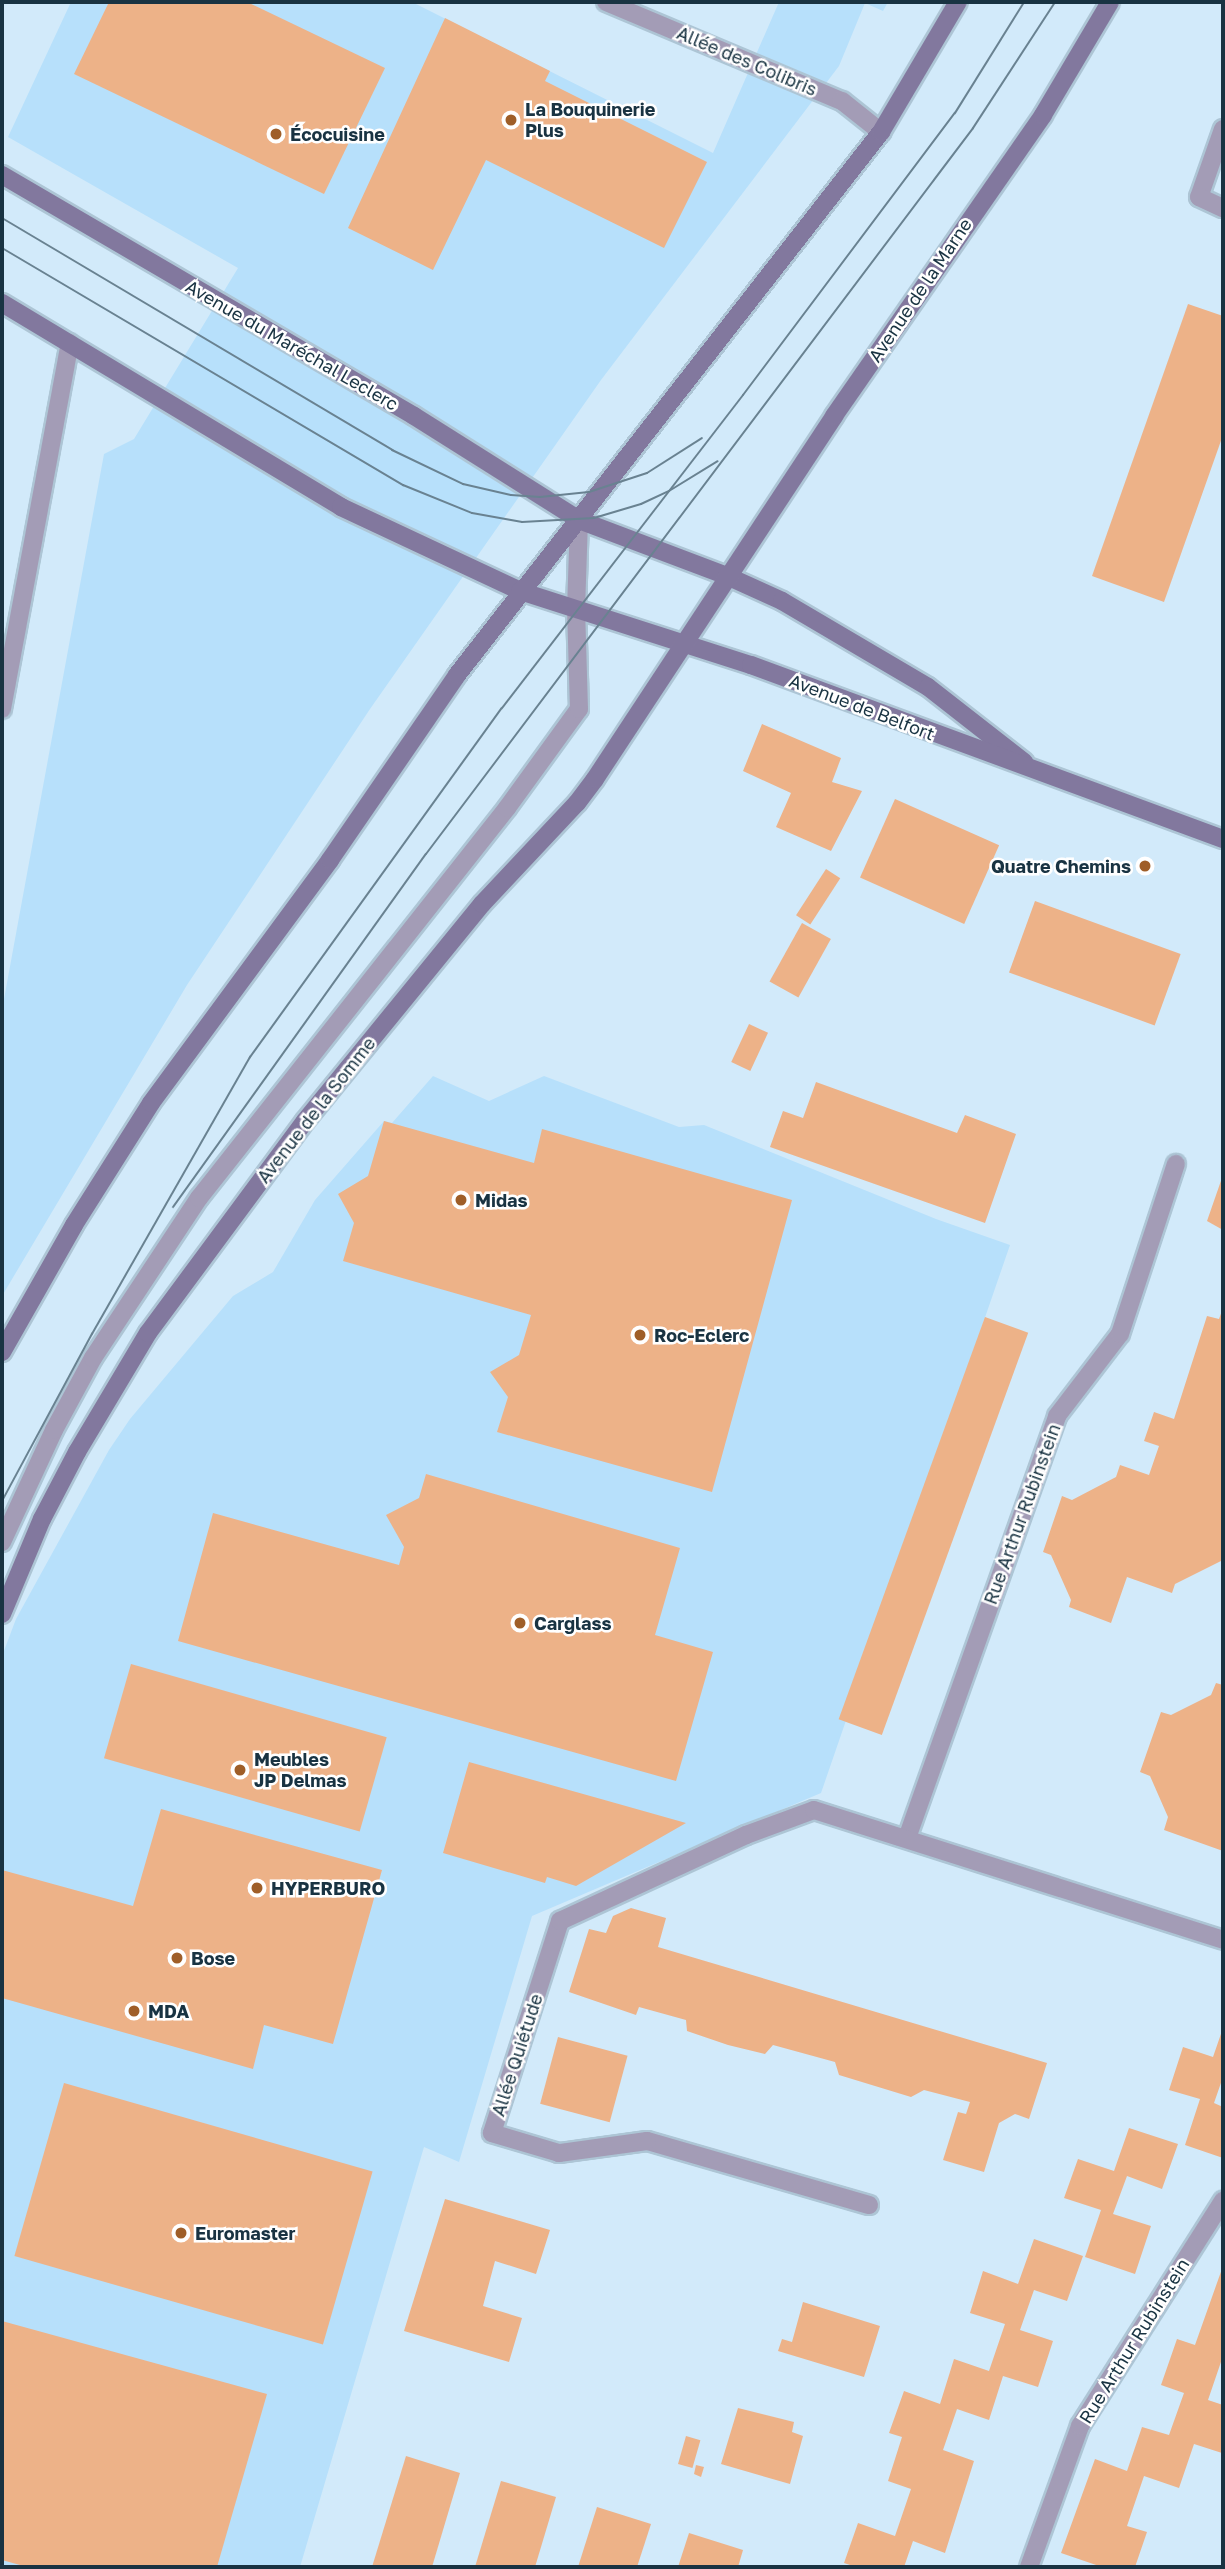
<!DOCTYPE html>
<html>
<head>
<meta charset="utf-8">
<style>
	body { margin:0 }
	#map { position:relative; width:1225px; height:2569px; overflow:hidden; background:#d2eafa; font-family:"Golos Text",sans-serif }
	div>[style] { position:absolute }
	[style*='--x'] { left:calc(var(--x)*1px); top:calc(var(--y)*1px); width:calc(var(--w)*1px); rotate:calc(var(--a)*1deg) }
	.built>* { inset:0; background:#b7e0fb }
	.building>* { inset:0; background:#edb288; transform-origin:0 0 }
	.roads { filter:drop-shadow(2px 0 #adc5d5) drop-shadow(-2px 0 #adc5d5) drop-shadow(0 2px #adc5d5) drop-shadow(0 -2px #adc5d5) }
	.lane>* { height:18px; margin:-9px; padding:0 9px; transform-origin:9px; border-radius:9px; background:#a39cb6 }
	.street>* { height:18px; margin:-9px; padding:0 9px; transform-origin:9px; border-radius:9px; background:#a39cb6 }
	.secondary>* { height:18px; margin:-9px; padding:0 9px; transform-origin:9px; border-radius:9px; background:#82789e }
	.tram>* { height:2px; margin:-1px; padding:0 1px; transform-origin:1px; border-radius:1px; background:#698291 }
	.dots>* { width:19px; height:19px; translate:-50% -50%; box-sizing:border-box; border:4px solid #fff; border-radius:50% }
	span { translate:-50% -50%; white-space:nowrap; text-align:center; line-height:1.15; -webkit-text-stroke:5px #fff; paint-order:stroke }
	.street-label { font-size:18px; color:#193342 }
	.poi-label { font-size:18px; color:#193342; font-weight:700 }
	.left { translate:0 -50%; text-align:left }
	.right { translate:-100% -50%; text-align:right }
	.frame { position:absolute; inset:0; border:4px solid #193342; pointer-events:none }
</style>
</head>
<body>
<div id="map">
	<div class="built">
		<i style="clip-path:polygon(71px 2px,412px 2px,713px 153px,779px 2px,888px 2px,883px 11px,865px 3px,839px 66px,601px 380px,370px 709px,187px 985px,2px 1296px,2px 1010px,104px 454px,134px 439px,238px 268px,8px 137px)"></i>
		<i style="clip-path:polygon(433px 1076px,489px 1101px,544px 1076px,679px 1127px,704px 1125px,936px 1219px,1010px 1245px,821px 1793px,532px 1916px,459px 2162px,424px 2147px,300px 2567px,2px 2567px,2px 1656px,16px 1619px,109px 1450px,130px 1419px,233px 1296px,273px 1272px,315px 1200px,384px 1121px,392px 1123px)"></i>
	</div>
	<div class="building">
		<i style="clip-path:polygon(109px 2px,247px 2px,385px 68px,324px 194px,74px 74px)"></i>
		<i style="clip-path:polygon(445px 18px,550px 71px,545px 81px,707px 162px,664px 248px,486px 160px,433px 270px,348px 228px)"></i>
		<i style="clip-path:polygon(1188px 304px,1223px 316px,1223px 435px,1164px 602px,1092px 576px)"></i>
		<i style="clip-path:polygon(762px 724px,841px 758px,832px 782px,862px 791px,831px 851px,776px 827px,791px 793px,743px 771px)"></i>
		<i style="left:895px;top:799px;width:114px;height:86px;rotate:24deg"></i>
		<i style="left:826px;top:869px;width:17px;height:55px;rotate:33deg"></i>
		<i style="left:1035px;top:901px;width:155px;height:76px;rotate:20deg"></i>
		<i style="left:802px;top:923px;width:33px;height:67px;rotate:29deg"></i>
		<i style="left:749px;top:1024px;width:21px;height:42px;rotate:25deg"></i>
		<i style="clip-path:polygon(816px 1082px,957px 1133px,965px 1115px,1016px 1134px,985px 1223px,770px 1147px,783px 1111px,803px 1118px)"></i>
		<i style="clip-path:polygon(384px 1121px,534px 1163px,542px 1129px,792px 1200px,712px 1492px,497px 1432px,508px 1397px,490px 1372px,519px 1355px,531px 1315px,343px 1261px,354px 1223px,338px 1194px,368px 1176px)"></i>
		<i style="clip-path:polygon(1223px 1175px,1223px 1230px,1207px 1221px)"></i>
		<i style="clip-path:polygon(1223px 1308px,1223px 1560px,1175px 1584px,1172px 1593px,1127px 1577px,1111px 1623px,1069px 1607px,1071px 1600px,1051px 1555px,1043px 1552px,1062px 1496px,1072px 1500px,1116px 1477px,1120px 1465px,1149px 1475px,1159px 1446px,1144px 1441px,1154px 1412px,1174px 1419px,1207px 1316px,1219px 1319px)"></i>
		<i style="left:985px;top:1317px;width:46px;height:428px;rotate:20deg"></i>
		<i style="clip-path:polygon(426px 1474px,680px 1548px,655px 1635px,713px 1652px,676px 1781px,178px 1641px,213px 1513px,399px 1565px,404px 1547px,386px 1515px,419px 1498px)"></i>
		<i style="left:131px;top:1664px;width:266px;height:98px;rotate:16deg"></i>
		<i style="clip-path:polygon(1216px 1683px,1223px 1685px,1223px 1851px,1164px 1830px,1168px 1817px,1150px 1776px,1140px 1772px,1161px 1712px,1171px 1715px,1211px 1695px)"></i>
		<i style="clip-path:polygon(469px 1762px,601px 1799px,686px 1823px,576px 1886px,547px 1877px,545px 1883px,443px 1853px)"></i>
		<i style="clip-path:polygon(161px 1809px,382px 1870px,333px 2044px,264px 2025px,253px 2069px,2px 1998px,2px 1870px,133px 1906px)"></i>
		<i style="clip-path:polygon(631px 1908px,666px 1918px,658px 1947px,1047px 2063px,1029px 2119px,1015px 2114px,999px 2123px,984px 2172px,943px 2160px,958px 2112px,966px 2114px,970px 2102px,924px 2090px,911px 2097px,839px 2075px,835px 2062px,773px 2045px,765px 2054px,728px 2045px,687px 2031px,686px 2020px,639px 2007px,636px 2015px,569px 1992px,589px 1929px,606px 1933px,613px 1916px)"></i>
		<i style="clip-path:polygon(1223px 2028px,1223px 2077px,1214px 2103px,1223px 2107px,1223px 2158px,1185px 2145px,1200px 2099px,1169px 2090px,1183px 2047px,1213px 2057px)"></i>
		<i style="left:558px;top:2037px;width:72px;height:69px;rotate:15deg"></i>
		<i style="left:64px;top:2083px;width:321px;height:180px;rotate:16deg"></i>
		<i style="clip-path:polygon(1129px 2128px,1178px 2144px,1162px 2189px,1127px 2176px,1113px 2214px,1151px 2226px,1135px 2274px,1085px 2257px,1101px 2210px,1064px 2198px,1078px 2159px,1114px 2171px)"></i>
		<i style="clip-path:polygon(445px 2199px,550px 2230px,536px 2274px,495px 2261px,483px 2306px,522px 2318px,509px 2362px,404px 2331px)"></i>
		<i style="clip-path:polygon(1034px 2239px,1083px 2256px,1067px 2301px,1034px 2290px,1020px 2330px,1053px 2341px,1038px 2387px,1003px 2376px,989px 2420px,957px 2409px,943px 2450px,974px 2461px,945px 2553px,913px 2541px,904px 2567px,856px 2567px,844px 2563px,858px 2523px,895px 2536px,911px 2489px,888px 2481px,902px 2437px,889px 2433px,904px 2391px,940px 2404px,954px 2359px,989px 2371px,1005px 2324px,970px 2313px,983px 2271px,1018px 2284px)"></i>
		<i style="clip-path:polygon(1223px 2266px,1223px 2356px,1208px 2400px,1223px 2405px,1222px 2453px,1194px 2444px,1179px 2488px,1144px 2476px,1127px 2526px,1147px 2532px,1135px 2567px,1102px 2567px,1061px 2553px,1095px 2459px,1127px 2471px,1142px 2427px,1169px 2435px,1184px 2393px,1161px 2385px,1177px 2339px,1195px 2345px)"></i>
		<i style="clip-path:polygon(803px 2302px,880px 2326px,864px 2377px,778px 2351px,782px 2339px,792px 2342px)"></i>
		<i style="clip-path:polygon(2px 2321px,267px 2394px,217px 2567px,27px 2567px,2px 2560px)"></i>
		<i style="clip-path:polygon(738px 2408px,794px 2422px,792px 2432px,803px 2436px,790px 2484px,721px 2464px)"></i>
		<i style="left:686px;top:2436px;width:15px;height:29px;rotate:16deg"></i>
		<i style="clip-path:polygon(406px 2456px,460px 2473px,432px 2567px,372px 2567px)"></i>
		<i style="clip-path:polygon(696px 2465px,704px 2467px,701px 2477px,694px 2474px)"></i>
		<i style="clip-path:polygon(501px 2481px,556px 2497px,535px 2567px,475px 2567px)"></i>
		<i style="clip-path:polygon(597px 2507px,651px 2524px,637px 2567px,578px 2567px)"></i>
		<i style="clip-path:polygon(689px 2533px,743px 2550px,738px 2567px,678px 2567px)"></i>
	</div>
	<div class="roads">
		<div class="lane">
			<i style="--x:606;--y:2;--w:256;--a:22.8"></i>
			<i style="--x:842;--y:101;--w:50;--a:38.5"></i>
			<i style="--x:1223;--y:129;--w:72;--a:109.4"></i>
			<i style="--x:1199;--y:197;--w:26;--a:25"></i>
		</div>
		<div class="street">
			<i style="--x:2;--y:709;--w:372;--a:-79.5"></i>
			<i style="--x:2;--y:1542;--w:123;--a:-65.1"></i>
			<i style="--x:54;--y:1430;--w:82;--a:-61.6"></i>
			<i style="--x:93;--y:1358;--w:192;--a:-56.5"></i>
			<i style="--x:199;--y:1198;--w:497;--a:-51.7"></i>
			<i style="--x:507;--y:808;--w:122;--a:-54"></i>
			<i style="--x:579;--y:709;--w:99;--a:-91.7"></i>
			<i style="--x:576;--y:610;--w:90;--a:-88.1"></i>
			<i style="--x:907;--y:1838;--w:448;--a:-70.4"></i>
			<i style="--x:1057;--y:1416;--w:103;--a:-52.5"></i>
			<i style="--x:1120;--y:1334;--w:179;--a:-71.8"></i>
			<i style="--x:869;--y:2205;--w:231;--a:-163.9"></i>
			<i style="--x:647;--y:2141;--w:89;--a:172.2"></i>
			<i style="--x:559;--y:2153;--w:70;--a:-163.4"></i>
			<i style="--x:492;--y:2133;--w:223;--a:-72.2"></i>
			<i style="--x:560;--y:1921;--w:205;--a:-24.8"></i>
			<i style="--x:746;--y:1835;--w:72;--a:-20.2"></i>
			<i style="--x:814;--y:1810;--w:429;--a:17.6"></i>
			<i style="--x:1029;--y:2567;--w:150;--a:-70.1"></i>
			<i style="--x:1080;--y:2426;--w:267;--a:-57.6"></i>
		</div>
		<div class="secondary">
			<i style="--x:2;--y:175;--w:477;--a:30.3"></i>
			<i style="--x:414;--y:416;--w:195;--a:32.2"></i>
			<i style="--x:579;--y:520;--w:158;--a:20.7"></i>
			<i style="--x:727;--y:576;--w:60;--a:24.4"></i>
			<i style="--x:782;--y:601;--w:169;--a:30.5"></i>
			<i style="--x:928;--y:687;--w:122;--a:38"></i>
			<i style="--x:2;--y:303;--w:396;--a:31"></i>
			<i style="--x:341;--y:507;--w:198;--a:25.1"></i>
			<i style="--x:520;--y:591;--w:243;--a:17.8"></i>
			<i style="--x:751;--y:665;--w:503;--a:20.24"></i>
			<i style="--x:2;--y:1352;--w:146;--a:-60.4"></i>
			<i style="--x:74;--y:1225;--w:144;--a:-57.7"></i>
			<i style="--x:151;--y:1103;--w:302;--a:-53.6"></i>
			<i style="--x:330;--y:860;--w:224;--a:-55.5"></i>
			<i style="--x:457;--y:675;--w:689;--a:-52.02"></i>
			<i style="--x:881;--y:132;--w:151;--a:-59.4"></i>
			<i style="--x:2;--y:1614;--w:103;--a:-67.2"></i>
			<i style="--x:42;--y:1519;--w:76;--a:-62.4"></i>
			<i style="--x:77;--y:1452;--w:139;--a:-59.2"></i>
			<i style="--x:148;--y:1333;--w:264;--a:-53.5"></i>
			<i style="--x:305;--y:1121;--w:280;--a:-50.8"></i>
			<i style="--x:482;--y:904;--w:139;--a:-46.8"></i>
			<i style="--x:577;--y:803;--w:30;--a:-53"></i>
			<i style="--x:595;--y:779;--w:435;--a:-56.6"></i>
			<i style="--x:834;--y:416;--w:366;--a:-55.2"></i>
			<i style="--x:1043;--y:115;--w:131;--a:-59.3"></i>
		</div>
	</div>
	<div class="tram">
		<i style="--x:2;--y:218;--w:454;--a:30.7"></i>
		<i style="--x:392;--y:450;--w:79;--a:25.6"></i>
		<i style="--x:463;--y:484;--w:49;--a:12.9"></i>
		<i style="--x:511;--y:495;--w:29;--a:4"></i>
		<i style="--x:540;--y:497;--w:49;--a:-5.8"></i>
		<i style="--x:589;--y:492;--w:61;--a:-18.1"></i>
		<i style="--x:647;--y:473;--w:65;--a:-32.5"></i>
		<i style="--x:2;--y:248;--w:466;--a:30.6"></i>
		<i style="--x:403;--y:485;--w:74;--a:22.1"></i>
		<i style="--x:472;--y:513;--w:51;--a:10.2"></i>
		<i style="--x:522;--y:522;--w:72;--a:-3.2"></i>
		<i style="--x:594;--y:518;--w:49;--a:-16.6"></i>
		<i style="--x:641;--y:504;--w:31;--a:-25"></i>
		<i style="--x:669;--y:491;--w:57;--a:-31.5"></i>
		<i style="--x:173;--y:1207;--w:434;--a:-54.4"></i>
		<i style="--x:426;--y:854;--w:909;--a:-53"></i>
		<i style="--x:973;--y:128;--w:150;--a:-56.9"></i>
		<i style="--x:2;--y:1501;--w:190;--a:-61.7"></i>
		<i style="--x:92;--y:1334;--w:319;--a:-60.3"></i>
		<i style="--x:250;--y:1057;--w:430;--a:-54.2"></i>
		<i style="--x:502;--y:708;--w:395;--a:-52.4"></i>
		<i style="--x:743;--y:395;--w:353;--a:-53.1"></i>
		<i style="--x:955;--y:113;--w:131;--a:-58.1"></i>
	</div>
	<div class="dots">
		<i style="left:511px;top:120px;background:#9f5e28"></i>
		<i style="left:276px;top:134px;background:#9f5e28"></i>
		<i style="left:1145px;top:866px;background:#9f5e28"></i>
		<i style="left:461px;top:1200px;background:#9f5e28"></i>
		<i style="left:640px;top:1335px;background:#9f5e28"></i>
		<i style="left:520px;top:1623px;background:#9f5e28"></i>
		<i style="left:240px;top:1770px;background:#9f5e28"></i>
		<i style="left:257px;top:1888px;background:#9f5e28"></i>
		<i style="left:177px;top:1958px;background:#9f5e28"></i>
		<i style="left:134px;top:2011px;background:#9f5e28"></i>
		<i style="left:181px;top:2233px;background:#9f5e28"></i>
	</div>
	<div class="street-label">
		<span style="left:747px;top:61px;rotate:23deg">Allée des Colibris</span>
		<span style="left:920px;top:290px;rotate:-56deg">Avenue de la Marne</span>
		<span style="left:292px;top:345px;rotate:30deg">Avenue du Maréchal Leclerc</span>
		<span style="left:862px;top:707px;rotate:21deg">Avenue de Belfort</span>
		<span style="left:316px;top:1110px;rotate:-52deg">Avenue de la Somme</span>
		<span style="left:1022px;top:1514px;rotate:-70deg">Rue Arthur Rubinstein</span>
		<span style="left:517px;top:2055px;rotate:-72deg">Allée Quiétude</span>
		<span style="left:1134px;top:2341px;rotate:-58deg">Rue Arthur Rubinstein</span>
	</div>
	<div class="poi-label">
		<span class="left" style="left:525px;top:120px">La Bouquinerie<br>Plus</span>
		<span class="left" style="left:290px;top:134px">Écocuisine</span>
		<span class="right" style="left:1131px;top:866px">Quatre Chemins</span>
		<span class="left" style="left:475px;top:1200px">Midas</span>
		<span class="left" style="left:654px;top:1335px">Roc-Eclerc</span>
		<span class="left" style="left:534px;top:1623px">Carglass</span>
		<span class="left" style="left:254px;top:1770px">Meubles<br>JP Delmas</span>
		<span class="left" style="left:271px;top:1888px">HYPERBURO</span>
		<span class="left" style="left:191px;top:1958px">Bose</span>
		<span class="left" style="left:148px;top:2011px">MDA</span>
		<span class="left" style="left:195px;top:2233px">Euromaster</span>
	</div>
	<div class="frame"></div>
</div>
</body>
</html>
